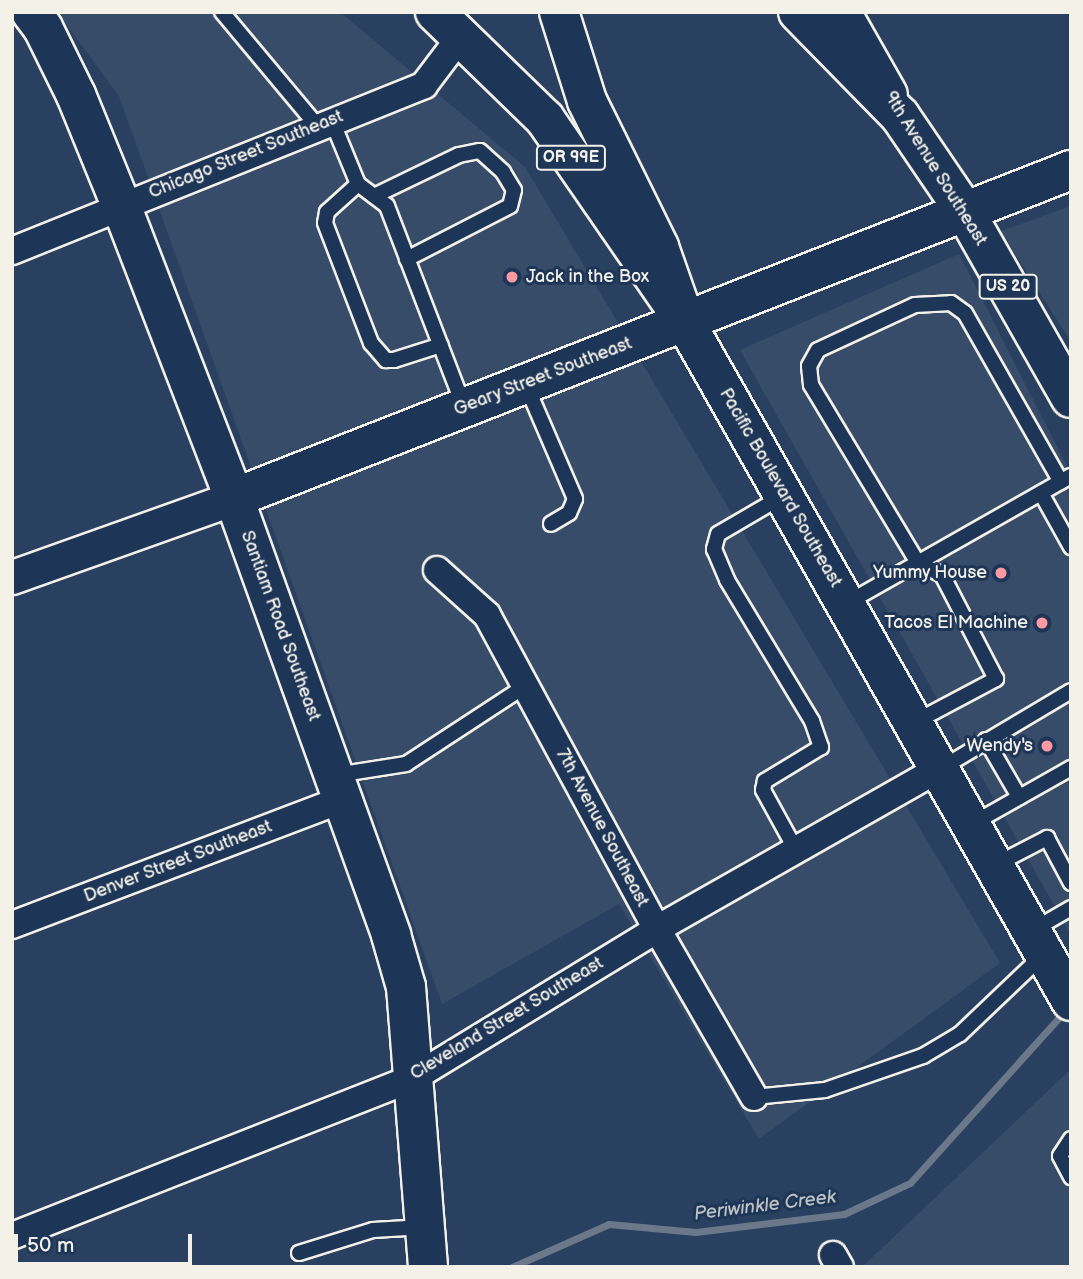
<!DOCTYPE html>
<html>
<head>
<meta charset="utf-8">
<style>
	body { margin:0 }
	#map { position:relative; width:1083px; height:1279px; overflow:hidden; background:#2a4060; font-family:"Balsamiq Sans",sans-serif }
	div>[style] { position:absolute }
	[style*='--x'] { left:calc(var(--x)*1px); top:calc(var(--y)*1px); width:calc(var(--w)*1px); rotate:calc(var(--a)*1deg) }
	.built>* { inset:0; background:#374c69 }
	.stream>* { height:7px; margin:-3.5px; padding:0 3.5px; transform-origin:3.5px; border-radius:3.5px; background:#6a788a }
	.roads { filter:drop-shadow(2px 0 #f4f1e8) drop-shadow(-2px 0 #f4f1e8) drop-shadow(0 2px #f4f1e8) drop-shadow(0 -2px #f4f1e8) }
	.service>* { height:14px; margin:-7px; padding:0 7px; transform-origin:7px; border-radius:7px; background:#1d3557 }
	.minor>* { height:26px; margin:-13px; padding:0 13px; transform-origin:13px; border-radius:13px; background:#1d3557 }
	.tertiary>* { height:33px; margin:-16.5px; padding:0 16.5px; transform-origin:16.5px; border-radius:16.5px; background:#1d3557 }
	.secondary>* { height:38px; margin:-19px; padding:0 19px; transform-origin:19px; border-radius:19px; background:#1d3557 }
	.primary>* { height:38px; margin:-19px; padding:0 19px; transform-origin:19px; border-radius:19px; background:#1d3557 }
	.trunk>* { height:38px; margin:-19px; padding:0 19px; transform-origin:19px; border-radius:19px; background:#1d3557 }
	.dots>* { width:19px; height:19px; translate:-50% -50%; box-sizing:border-box; border:4px solid #1d3557; border-radius:50% }
	span { translate:-50% -50%; white-space:nowrap; text-align:center; line-height:1.15; -webkit-text-stroke:6px #1d3557; paint-order:stroke }
	.shield-label span { padding:2px 5px; background:#1d3557; border:2px solid; border-radius:5px; -webkit-text-stroke-width:0 }
	.shield-label { font-size:16px; color:#f4f1e8; font-weight:700 }
	.street-label { font-size:18px; color:#f4f1e8 }
	.poi-label { font-size:18px; color:#f4f1e8 }
	.left { translate:0 -50%; text-align:left }
	.right { translate:-100% -50%; text-align:right }
	.water-label { font-size:19px; color:#bdc1c2; font-style:italic }
	.frame { position:absolute; inset:0; border:14px solid #f4f1e8; pointer-events:none }
	.scale { position:absolute; left:14px; top:1234px; width:178px; height:32px; box-sizing:border-box; border:4px solid #f4f1e8; border-top:0; padding-left:9px; font-size:21px; line-height:24px; white-space:nowrap; color:#f4f1e8; -webkit-text-stroke:5px #1d3557; paint-order:stroke }
</style>
</head>
<body>
<div id="map">
	<div class="built">
		<i style="clip-path:polygon(57px 12px,340px 12px,525px 167px,1000px 963px,759px 1139px,619px 904px,442px 1004px,119px 96px)"></i>
		<i style="clip-path:polygon(1071px 206px,1071px 342px,1001px 231px)"></i>
		<i style="clip-path:polygon(959px 254px,1071px 474px,1071px 935px,740px 350px)"></i>
		<i style="clip-path:polygon(1071px 1069px,1071px 1267px,863px 1267px,863px 1266px)"></i>
	</div>
	<div class="stream">
		<i style="--x:512;--y:1267;--w:106;--a:-23.9"></i>
		<i style="--x:609;--y:1224;--w:87;--a:5.3"></i>
		<i style="--x:696;--y:1232;--w:149;--a:-6.9"></i>
		<i style="--x:844;--y:1214;--w:73;--a:-25.2"></i>
		<i style="--x:910;--y:1183;--w:233;--a:-48"></i>
	</div>
	<div class="roads">
		<div class="service">
			<i style="--x:222;--y:12;--w:150;--a:50.1"></i>
			<i style="--x:332;--y:121;--w:68;--a:67.6"></i>
			<i style="--x:358;--y:184;--w:36;--a:37"></i>
			<i style="--x:387;--y:206;--w:215;--a:69"></i>
			<i style="--x:358;--y:184;--w:42;--a:137.9"></i>
			<i style="--x:327;--y:212;--w:11;--a:100"></i>
			<i style="--x:325;--y:223;--w:129;--a:69"></i>
			<i style="--x:371;--y:343;--w:23;--a:49"></i>
			<i style="--x:386;--y:360;--w:8;--a:0"></i>
			<i style="--x:394;--y:360;--w:49;--a:-17.7"></i>
			<i style="--x:374;--y:196;--w:94;--a:-25.8"></i>
			<i style="--x:459;--y:155;--w:21;--a:-11"></i>
			<i style="--x:480;--y:151;--w:31;--a:42"></i>
			<i style="--x:503;--y:172;--w:21;--a:59"></i>
			<i style="--x:514;--y:190;--w:16;--a:104"></i>
			<i style="--x:510;--y:206;--w:116;--a:152.8"></i>
			<i style="--x:526;--y:385;--w:124;--a:66.7"></i>
			<i style="--x:575;--y:499;--w:15;--a:113"></i>
			<i style="--x:569;--y:513;--w:21;--a:149"></i>
			<i style="--x:1041;--y:493;--w:62;--a:60.9"></i>
			<i style="--x:783;--y:496;--w:75;--a:149.7"></i>
			<i style="--x:718;--y:534;--w:16;--a:105"></i>
			<i style="--x:714;--y:549;--w:34;--a:67"></i>
			<i style="--x:727;--y:580;--w:165;--a:58.9"></i>
			<i style="--x:812;--y:721;--w:28;--a:71"></i>
			<i style="--x:821;--y:747;--w:66;--a:148.7"></i>
			<i style="--x:765;--y:781;--w:9;--a:103"></i>
			<i style="--x:763;--y:790;--w:68;--a:61.2"></i>
			<i style="--x:847;--y:603;--w:257;--a:-29.6"></i>
			<i style="--x:915;--y:722;--w:92;--a:-28"></i>
			<i style="--x:996;--y:679;--w:117;--a:-117.4"></i>
			<i style="--x:942;--y:575;--w:27;--a:-153"></i>
			<i style="--x:918;--y:563;--w:208;--a:-121"></i>
			<i style="--x:811;--y:385;--w:19;--a:-96"></i>
			<i style="--x:809;--y:366;--w:18;--a:-61"></i>
			<i style="--x:818;--y:350;--w:107;--a:-24.9"></i>
			<i style="--x:915;--y:305;--w:36;--a:-3"></i>
			<i style="--x:951;--y:303;--w:17;--a:36"></i>
			<i style="--x:965;--y:313;--w:194;--a:60.4"></i>
			<i style="--x:986;--y:740;--w:66;--a:59.9"></i>
			<i style="--x:940;--y:769;--w:152;--a:-30.8"></i>
			<i style="--x:336;--y:775;--w:71;--a:-8.9"></i>
			<i style="--x:406;--y:764;--w:142;--a:-33.2"></i>
			<i style="--x:972;--y:824;--w:114;--a:-29.5"></i>
			<i style="--x:995;--y:865;--w:59;--a:-27.4"></i>
			<i style="--x:1047;--y:838;--w:51;--a:61.9"></i>
			<i style="--x:1033;--y:930;--w:44;--a:-30.1"></i>
			<i style="--x:754;--y:1097;--w:71;--a:-5.6"></i>
			<i style="--x:825;--y:1090;--w:104;--a:-19.1"></i>
			<i style="--x:923;--y:1056;--w:43;--a:-30.7"></i>
			<i style="--x:960;--y:1034;--w:115;--a:-43.6"></i>
			<i style="--x:1071;--y:1139;--w:20;--a:123"></i>
			<i style="--x:1060;--y:1156;--w:24;--a:62"></i>
			<i style="--x:299;--y:1253;--w:77;--a:-17.3"></i>
			<i style="--x:373;--y:1230;--w:51;--a:-3.4"></i>
		</div>
		<div class="minor">
			<i style="--x:12;--y:251;--w:444;--a:-21.9"></i>
			<i style="--x:424;--y:85;--w:61;--a:-52.9"></i>
			<i style="--x:437;--y:570;--w:67;--a:42"></i>
			<i style="--x:487;--y:615;--w:357;--a:61.6"></i>
			<i style="--x:657;--y:929;--w:194;--a:60"></i>
			<i style="--x:12;--y:925;--w:354;--a:-20.8"></i>
			<i style="--x:12;--y:1236;--w:433;--a:-21.5"></i>
			<i style="--x:415;--y:1077;--w:284;--a:-31.4"></i>
			<i style="--x:657;--y:929;--w:324;--a:-29.6"></i>
			<i style="--x:833;--y:1255;--w:14;--a:60"></i>
		</div>
		<div class="tertiary">
			<i style="--x:12;--y:577;--w:236;--a:-19.6"></i>
		</div>
		<div class="secondary">
			<i style="--x:31;--y:12;--w:20;--a:53"></i>
			<i style="--x:43;--y:28;--w:75;--a:63.8"></i>
			<i style="--x:76;--y:95;--w:119;--a:67.8"></i>
			<i style="--x:121;--y:205;--w:314;--a:68.9"></i>
			<i style="--x:234;--y:498;--w:464;--a:70.2"></i>
			<i style="--x:391;--y:935;--w:54;--a:73.9"></i>
			<i style="--x:406;--y:987;--w:281;--a:85.5"></i>
			<i style="--x:234;--y:498;--w:899;--a:-21.4"></i>
		</div>
		<div class="primary">
			<i style="--x:559;--y:12;--w:93;--a:72.5"></i>
			<i style="--x:587;--y:101;--w:163;--a:63.7"></i>
			<i style="--x:659;--y:247;--w:60;--a:70.7"></i>
			<i style="--x:841;--y:12;--w:95;--a:60.5"></i>
		</div>
		<div class="trunk">
			<i style="--x:435;--y:12;--w:153;--a:44.2"></i>
			<i style="--x:545;--y:119;--w:247;--a:55.4"></i>
			<i style="--x:685;--y:322;--w:781;--a:60.38"></i>
			<i style="--x:798;--y:12;--w:146;--a:45.6"></i>
			<i style="--x:900;--y:116;--w:114;--a:55.8"></i>
			<i style="--x:964;--y:210;--w:216;--a:60.4"></i>
		</div>
	</div>
	<div class="dots">
		<i style="left:512px;top:277px;background:#ff9aa2"></i>
		<i style="left:1001px;top:573px;background:#ff9aa2"></i>
		<i style="left:1042px;top:623px;background:#ff9aa2"></i>
		<i style="left:1047px;top:746px;background:#ff9aa2"></i>
	</div>
	<div class="shield-label">
		<span style="left:571px;top:158px">OR 99E</span>
		<span style="left:1008px;top:287px">US 20</span>
	</div>
	<div class="street-label">
		<span style="left:246px;top:155px;rotate:-22deg">Chicago Street Southeast</span>
		<span style="left:935px;top:169px;rotate:58deg">9th Avenue Southeast</span>
		<span style="left:543px;top:377px;rotate:-21deg">Geary Street Southeast</span>
		<span style="left:780px;top:488px;rotate:60deg">Pacific Boulevard Southeast</span>
		<span style="left:280px;top:626px;rotate:70deg">Santiam Road Southeast</span>
		<span style="left:602px;top:828px;rotate:62deg">7th Avenue Southeast</span>
		<span style="left:178px;top:862px;rotate:-21deg">Denver Street Southeast</span>
		<span style="left:507px;top:1019px;rotate:-31deg">Cleveland Street Southeast</span>
	</div>
	<div class="poi-label">
		<span class="left" style="left:526px;top:277px">Jack in the Box</span>
		<span class="right" style="left:987px;top:573px">Yummy House</span>
		<span class="right" style="left:1028px;top:623px">Tacos El Machine</span>
		<span class="right" style="left:1033px;top:746px">Wendy's</span>
	</div>
	<div class="water-label">
		<span style="left:765px;top:1206px;rotate:-7deg">Periwinkle Creek</span>
	</div>
	<div class="frame"></div>
	<div class="scale">50 m</div>
</div>
</body>
</html>
